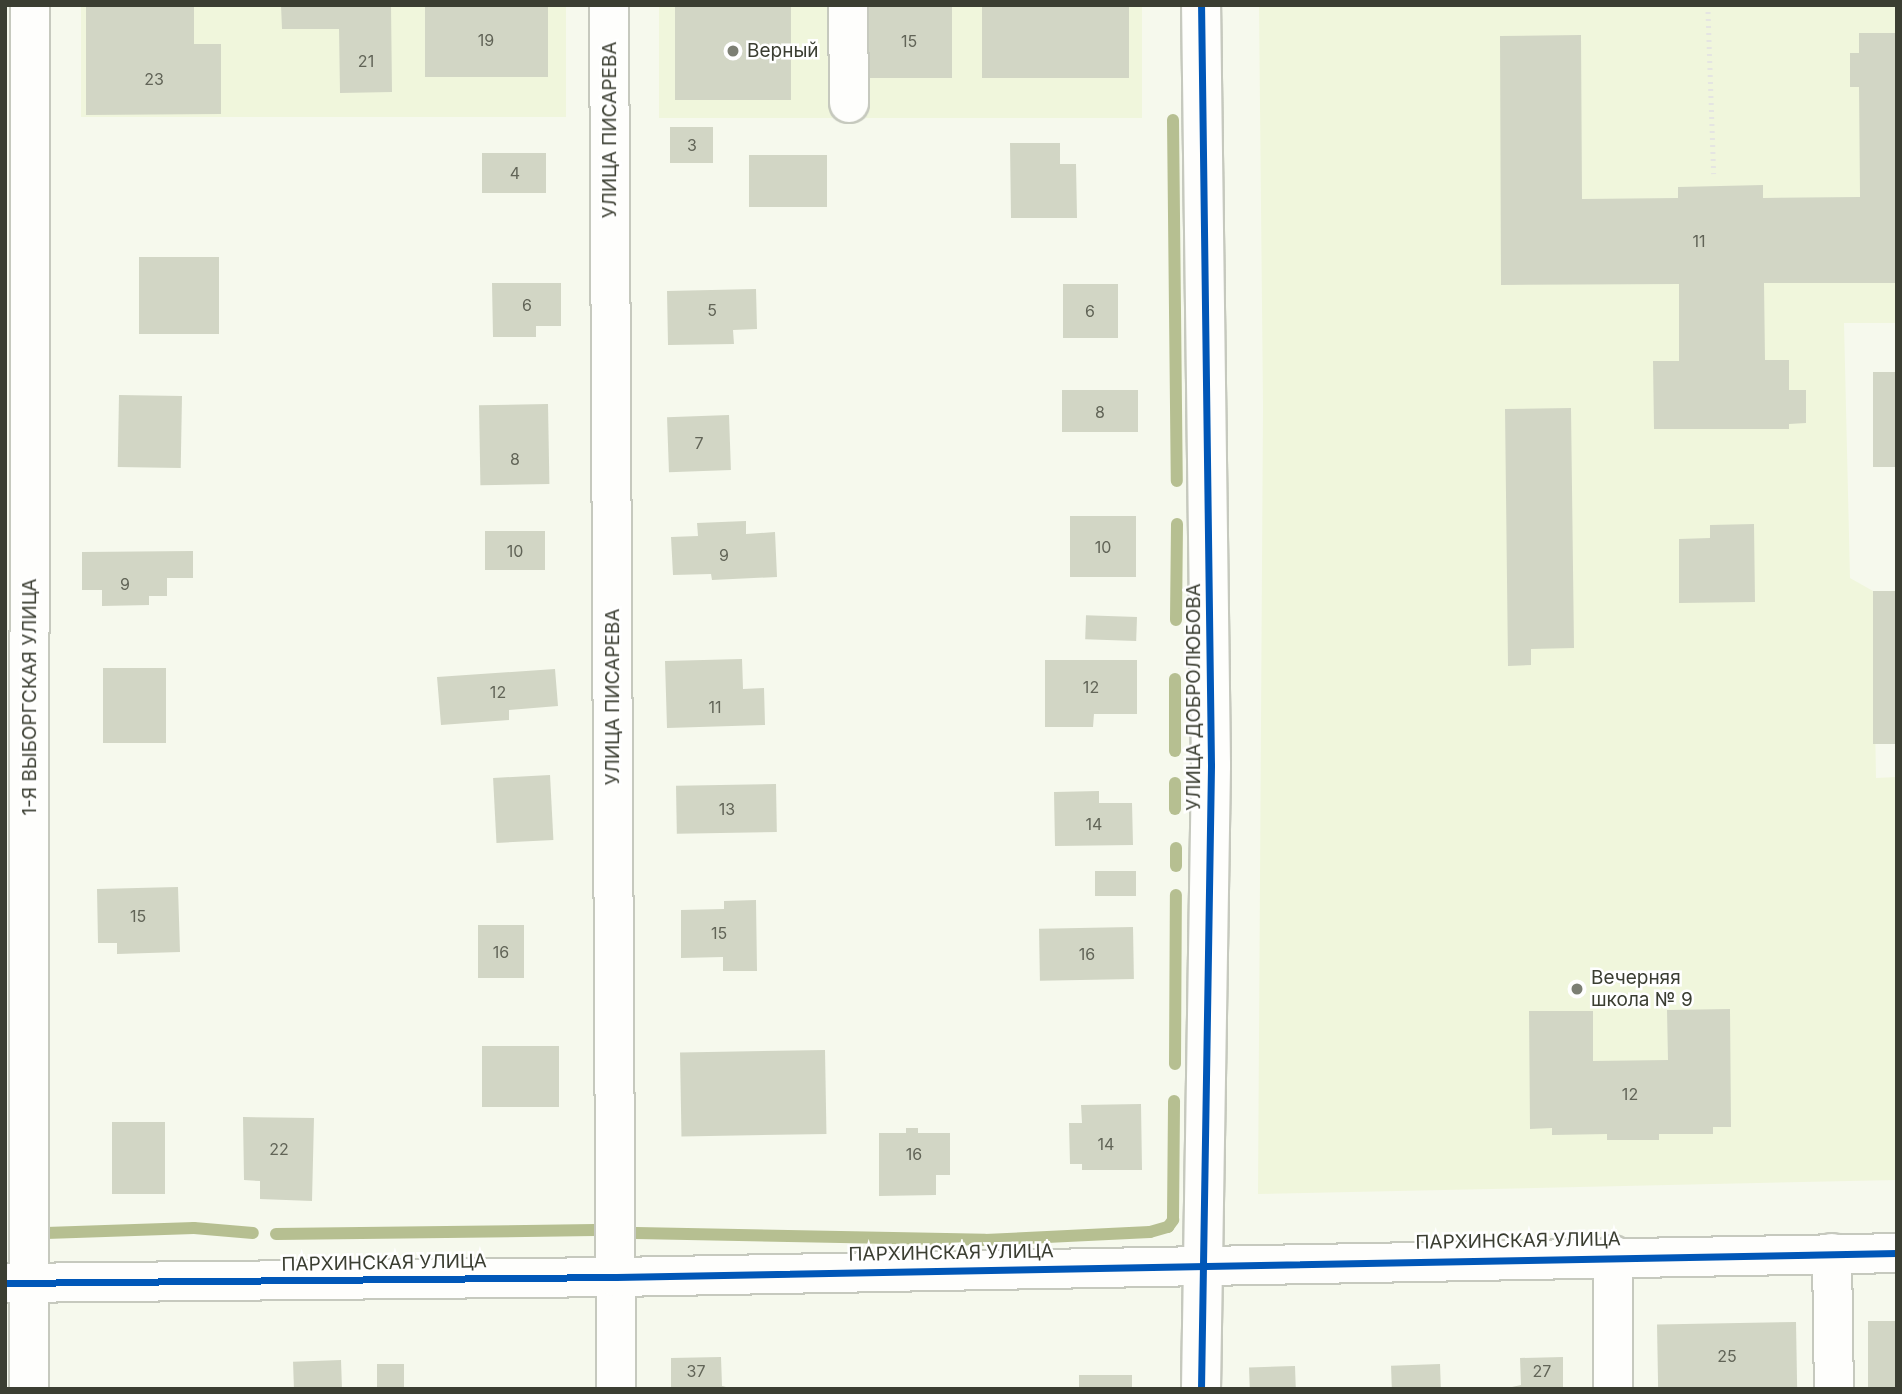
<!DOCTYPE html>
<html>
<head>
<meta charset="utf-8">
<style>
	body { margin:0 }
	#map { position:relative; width:1902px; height:1394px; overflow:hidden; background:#f6f9ed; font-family:Inter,sans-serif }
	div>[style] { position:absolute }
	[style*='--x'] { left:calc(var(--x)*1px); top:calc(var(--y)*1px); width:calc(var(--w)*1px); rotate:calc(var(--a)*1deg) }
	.built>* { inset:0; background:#f0f6dc; transform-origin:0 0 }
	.stream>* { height:12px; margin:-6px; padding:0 6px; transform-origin:6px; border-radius:6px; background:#b6bf91 }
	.building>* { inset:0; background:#d2d6c5; transform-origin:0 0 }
	.path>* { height:4.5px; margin-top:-2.25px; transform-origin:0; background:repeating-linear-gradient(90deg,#e5e5e2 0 2px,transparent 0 7px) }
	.roads { filter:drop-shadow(2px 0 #c6c9be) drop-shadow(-2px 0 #c6c9be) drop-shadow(0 2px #c6c9be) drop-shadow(0 -2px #c6c9be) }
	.minor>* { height:38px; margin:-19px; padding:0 19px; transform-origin:19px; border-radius:19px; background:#fefefc }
	.cycleway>* { height:7px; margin:-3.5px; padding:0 3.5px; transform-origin:3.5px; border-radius:3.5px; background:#0057b8 }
	.dots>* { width:19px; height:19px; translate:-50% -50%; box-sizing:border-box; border:4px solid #fff; border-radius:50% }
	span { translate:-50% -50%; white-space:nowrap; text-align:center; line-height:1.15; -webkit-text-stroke:5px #fff; paint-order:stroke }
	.number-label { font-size:16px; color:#616457 }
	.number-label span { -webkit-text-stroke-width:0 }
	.poi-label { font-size:19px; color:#3b3e32 }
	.left { translate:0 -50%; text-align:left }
	.street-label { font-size:19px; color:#3b3e32 }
	.frame { position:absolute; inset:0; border:7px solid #3b3e32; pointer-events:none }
</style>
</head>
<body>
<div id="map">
	<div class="built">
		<i style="left:81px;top:5px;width:485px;height:112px"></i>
		<i style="left:659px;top:5px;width:483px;height:113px"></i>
		<i style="clip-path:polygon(1259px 5px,1897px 5px,1897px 323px,1844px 323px,1850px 578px,1873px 591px,1876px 778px,1897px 777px,1897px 1180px,1258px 1194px,1263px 407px)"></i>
	</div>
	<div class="stream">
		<i style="--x:1173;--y:120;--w:361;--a:89.4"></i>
		<i style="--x:1176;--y:620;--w:96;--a:-89.4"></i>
		<i style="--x:1175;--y:751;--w:72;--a:-90"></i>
		<i style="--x:1175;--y:783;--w:26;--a:90"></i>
		<i style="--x:1176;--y:848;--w:18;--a:90"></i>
		<i style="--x:1175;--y:1064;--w:169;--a:-89.7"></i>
		<i style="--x:46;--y:1233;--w:148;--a:-1.9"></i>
		<i style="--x:194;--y:1228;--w:59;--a:4.8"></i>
		<i style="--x:636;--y:1233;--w:349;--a:1.1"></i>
		<i style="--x:985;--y:1240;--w:165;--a:-2.8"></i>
		<i style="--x:1150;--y:1232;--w:19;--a:-16"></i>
		<i style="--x:1168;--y:1227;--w:9;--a:-54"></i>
		<i style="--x:1173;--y:1220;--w:119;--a:-89.5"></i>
		<i style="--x:276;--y:1234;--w:319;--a:-0.7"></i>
	</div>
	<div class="building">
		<i style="clip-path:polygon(86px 5px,194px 5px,194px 44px,221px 44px,221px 114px,86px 115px)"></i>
		<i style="clip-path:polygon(281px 5px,391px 5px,392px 92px,340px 93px,339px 29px,282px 29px)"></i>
		<i style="left:425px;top:5px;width:123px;height:72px"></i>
		<i style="left:675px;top:5px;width:116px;height:95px"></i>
		<i style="left:865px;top:5px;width:87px;height:73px"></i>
		<i style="left:982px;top:5px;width:147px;height:73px"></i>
		<i style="clip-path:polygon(1859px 33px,1897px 33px,1897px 283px,1764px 283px,1765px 360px,1789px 360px,1789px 390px,1806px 390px,1806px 423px,1789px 424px,1789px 429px,1654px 429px,1653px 361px,1679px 361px,1679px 284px,1501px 285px,1500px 36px,1581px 35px,1582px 199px,1678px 198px,1678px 187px,1763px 185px,1763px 198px,1860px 197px,1859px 87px,1850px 87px,1850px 53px,1859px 53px)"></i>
		<i style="left:670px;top:127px;width:43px;height:36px"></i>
		<i style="clip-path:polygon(1010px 143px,1060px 143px,1060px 164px,1076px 164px,1077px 218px,1011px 218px)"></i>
		<i style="left:482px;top:153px;width:64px;height:40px"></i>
		<i style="left:749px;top:155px;width:78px;height:52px"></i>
		<i style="left:139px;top:257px;width:80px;height:77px"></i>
		<i style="clip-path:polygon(492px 283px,561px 283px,561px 326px,536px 326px,536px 337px,493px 337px)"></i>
		<i style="left:1063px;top:284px;width:55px;height:54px"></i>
		<i style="clip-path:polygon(756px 289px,757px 329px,733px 330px,734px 344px,668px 345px,667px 291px)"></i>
		<i style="left:1873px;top:372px;width:24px;height:95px"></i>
		<i style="left:1138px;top:390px;width:42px;height:76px;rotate:90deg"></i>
		<i style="left:119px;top:395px;width:63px;height:72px;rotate:1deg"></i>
		<i style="left:548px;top:404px;width:80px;height:69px;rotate:89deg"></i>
		<i style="clip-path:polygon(1571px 408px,1574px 648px,1531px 649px,1531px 665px,1508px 666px,1505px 409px)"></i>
		<i style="left:729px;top:415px;width:55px;height:62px;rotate:88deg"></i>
		<i style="left:1070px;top:516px;width:66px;height:61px"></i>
		<i style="clip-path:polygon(746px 521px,746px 534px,775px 532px,777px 577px,712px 580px,711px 574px,673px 575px,671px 537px,698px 536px,697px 523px)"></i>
		<i style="clip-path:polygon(1754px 524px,1755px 602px,1679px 603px,1679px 539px,1710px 538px,1710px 525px)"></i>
		<i style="left:545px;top:531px;width:39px;height:60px;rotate:90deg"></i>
		<i style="clip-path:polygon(193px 551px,193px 578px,167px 578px,167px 596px,149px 596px,149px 605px,102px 606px,102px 590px,82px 590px,82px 552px)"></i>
		<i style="left:1873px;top:591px;width:24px;height:153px"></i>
		<i style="left:1137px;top:617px;width:24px;height:51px;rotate:92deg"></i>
		<i style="clip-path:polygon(742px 659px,743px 689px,764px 688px,765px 725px,667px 728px,665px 661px)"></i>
		<i style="clip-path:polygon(1045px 660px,1137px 660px,1137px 714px,1094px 714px,1093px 727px,1045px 727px)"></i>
		<i style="left:103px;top:668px;width:63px;height:75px"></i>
		<i style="clip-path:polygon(555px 669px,558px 706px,509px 710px,509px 720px,441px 725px,437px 677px)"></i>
		<i style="left:550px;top:775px;width:65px;height:57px;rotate:87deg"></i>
		<i style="left:776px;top:784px;width:48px;height:100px;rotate:89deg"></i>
		<i style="clip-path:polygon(1099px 791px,1099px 803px,1132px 803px,1133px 845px,1055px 846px,1054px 792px)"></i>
		<i style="left:1095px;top:871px;width:41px;height:25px"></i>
		<i style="clip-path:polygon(178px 887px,180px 952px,117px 954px,117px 943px,98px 943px,97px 889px)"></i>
		<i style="clip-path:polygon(756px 900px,757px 971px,723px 971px,723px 957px,681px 958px,681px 910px,724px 909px,724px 901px)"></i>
		<i style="left:478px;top:925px;width:46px;height:53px"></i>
		<i style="left:1133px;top:927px;width:52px;height:94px;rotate:89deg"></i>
		<i style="clip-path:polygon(1730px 1009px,1731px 1127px,1713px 1127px,1713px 1134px,1659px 1134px,1659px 1140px,1607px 1140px,1607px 1134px,1552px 1135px,1552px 1128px,1530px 1129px,1529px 1011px,1593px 1011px,1593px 1061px,1668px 1060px,1667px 1010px)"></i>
		<i style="left:559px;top:1046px;width:61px;height:77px;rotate:90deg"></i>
		<i style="left:825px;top:1050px;width:84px;height:145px;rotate:89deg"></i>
		<i style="clip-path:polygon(1141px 1104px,1142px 1170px,1082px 1170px,1082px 1164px,1070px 1164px,1069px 1123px,1082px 1123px,1081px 1105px)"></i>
		<i style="clip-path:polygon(243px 1117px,314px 1118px,312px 1201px,260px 1199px,260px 1181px,244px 1180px)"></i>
		<i style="left:112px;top:1122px;width:53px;height:72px"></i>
		<i style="clip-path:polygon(906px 1128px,918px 1128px,918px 1133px,950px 1133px,950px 1175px,936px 1175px,936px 1195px,879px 1196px,879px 1133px,906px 1133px)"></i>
		<i style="left:1897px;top:1321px;width:68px;height:29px;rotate:90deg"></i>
		<i style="left:1796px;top:1322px;width:67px;height:139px;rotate:89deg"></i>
		<i style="clip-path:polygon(721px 1357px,722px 1386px,734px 1389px,671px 1389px,671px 1358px)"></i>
		<i style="clip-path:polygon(1563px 1357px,1563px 1389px,1503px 1389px,1521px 1385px,1520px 1358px)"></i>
		<i style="left:341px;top:1360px;width:29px;height:48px;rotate:88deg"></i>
		<i style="left:377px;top:1364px;width:27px;height:25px"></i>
		<i style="left:1440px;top:1364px;width:25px;height:49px;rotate:88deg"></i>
		<i style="left:1295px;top:1366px;width:23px;height:46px;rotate:88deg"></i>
		<i style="left:1079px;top:1375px;width:53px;height:14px"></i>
	</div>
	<div class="path">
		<i style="--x:1708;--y:5;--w:169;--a:88"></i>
	</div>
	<div class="roads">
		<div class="minor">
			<i style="--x:609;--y:5;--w:1384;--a:89.71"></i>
			<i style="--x:848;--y:5;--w:98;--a:89.4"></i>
			<i style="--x:1832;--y:1253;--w:136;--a:89.2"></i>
			<i style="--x:1613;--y:1255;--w:134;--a:90"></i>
			<i style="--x:5;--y:1283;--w:611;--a:-0.56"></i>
			<i style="--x:616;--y:1277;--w:1281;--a:-1.07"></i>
			<i style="--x:29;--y:1389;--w:1384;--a:-89.96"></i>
			<i style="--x:1201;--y:1389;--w:624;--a:-89.08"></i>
			<i style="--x:1211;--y:765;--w:760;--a:-90.75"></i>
		</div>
	</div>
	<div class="cycleway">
		<i style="--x:5;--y:1283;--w:611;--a:-0.56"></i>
		<i style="--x:616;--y:1277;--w:1281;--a:-1.07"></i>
		<i style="--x:1201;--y:1389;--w:624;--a:-89.08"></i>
		<i style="--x:1211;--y:765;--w:760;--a:-90.75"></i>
	</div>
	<div class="dots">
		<i style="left:733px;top:51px;background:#7c7f73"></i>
		<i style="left:1577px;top:989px;background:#7c7f73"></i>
	</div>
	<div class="number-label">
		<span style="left:486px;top:40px">19</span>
		<span style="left:909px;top:41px">15</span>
		<span style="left:366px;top:61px">21</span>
		<span style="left:154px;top:79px">23</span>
		<span style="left:692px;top:145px">3</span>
		<span style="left:515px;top:173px">4</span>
		<span style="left:1699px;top:241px">11</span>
		<span style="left:527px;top:305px">6</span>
		<span style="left:712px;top:310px">5</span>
		<span style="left:1090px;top:311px">6</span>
		<span style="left:1100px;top:412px">8</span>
		<span style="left:699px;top:443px">7</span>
		<span style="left:515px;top:459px">8</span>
		<span style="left:1103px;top:547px">10</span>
		<span style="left:515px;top:551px">10</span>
		<span style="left:724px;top:555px">9</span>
		<span style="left:125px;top:584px">9</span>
		<span style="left:1091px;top:687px">12</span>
		<span style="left:498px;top:692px">12</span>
		<span style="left:715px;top:707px">11</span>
		<span style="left:727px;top:809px">13</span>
		<span style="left:1094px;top:824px">14</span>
		<span style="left:138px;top:916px">15</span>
		<span style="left:719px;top:933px">15</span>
		<span style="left:501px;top:952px">16</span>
		<span style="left:1087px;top:954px">16</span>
		<span style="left:1630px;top:1094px">12</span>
		<span style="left:1106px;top:1144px">14</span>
		<span style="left:279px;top:1149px">22</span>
		<span style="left:914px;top:1154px">16</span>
		<span style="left:1727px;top:1356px">25</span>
		<span style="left:696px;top:1371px">37</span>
		<span style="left:1542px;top:1371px">27</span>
	</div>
	<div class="poi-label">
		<span class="left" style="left:747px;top:51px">Верный</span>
		<span class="left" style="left:1591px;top:989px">Вечерняя<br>школа № 9</span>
	</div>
	<div class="street-label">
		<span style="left:610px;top:130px;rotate:-90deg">УЛИЦА ПИСАРЕВА</span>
		<span style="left:30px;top:697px;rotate:-90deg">1-Я ВЫБОРГСКАЯ УЛИЦА</span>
		<span style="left:613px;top:697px;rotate:-90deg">УЛИЦА ПИСАРЕВА</span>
		<span style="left:1194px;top:697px;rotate:-90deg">УЛИЦА ДОБРОЛЮБОВА</span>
		<span style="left:1518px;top:1241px;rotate:-1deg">ПАРХИНСКАЯ УЛИЦА</span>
		<span style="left:951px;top:1253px;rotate:-1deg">ПАРХИНСКАЯ УЛИЦА</span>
		<span style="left:384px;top:1263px;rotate:-1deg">ПАРХИНСКАЯ УЛИЦА</span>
	</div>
	<div class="frame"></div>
</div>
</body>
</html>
